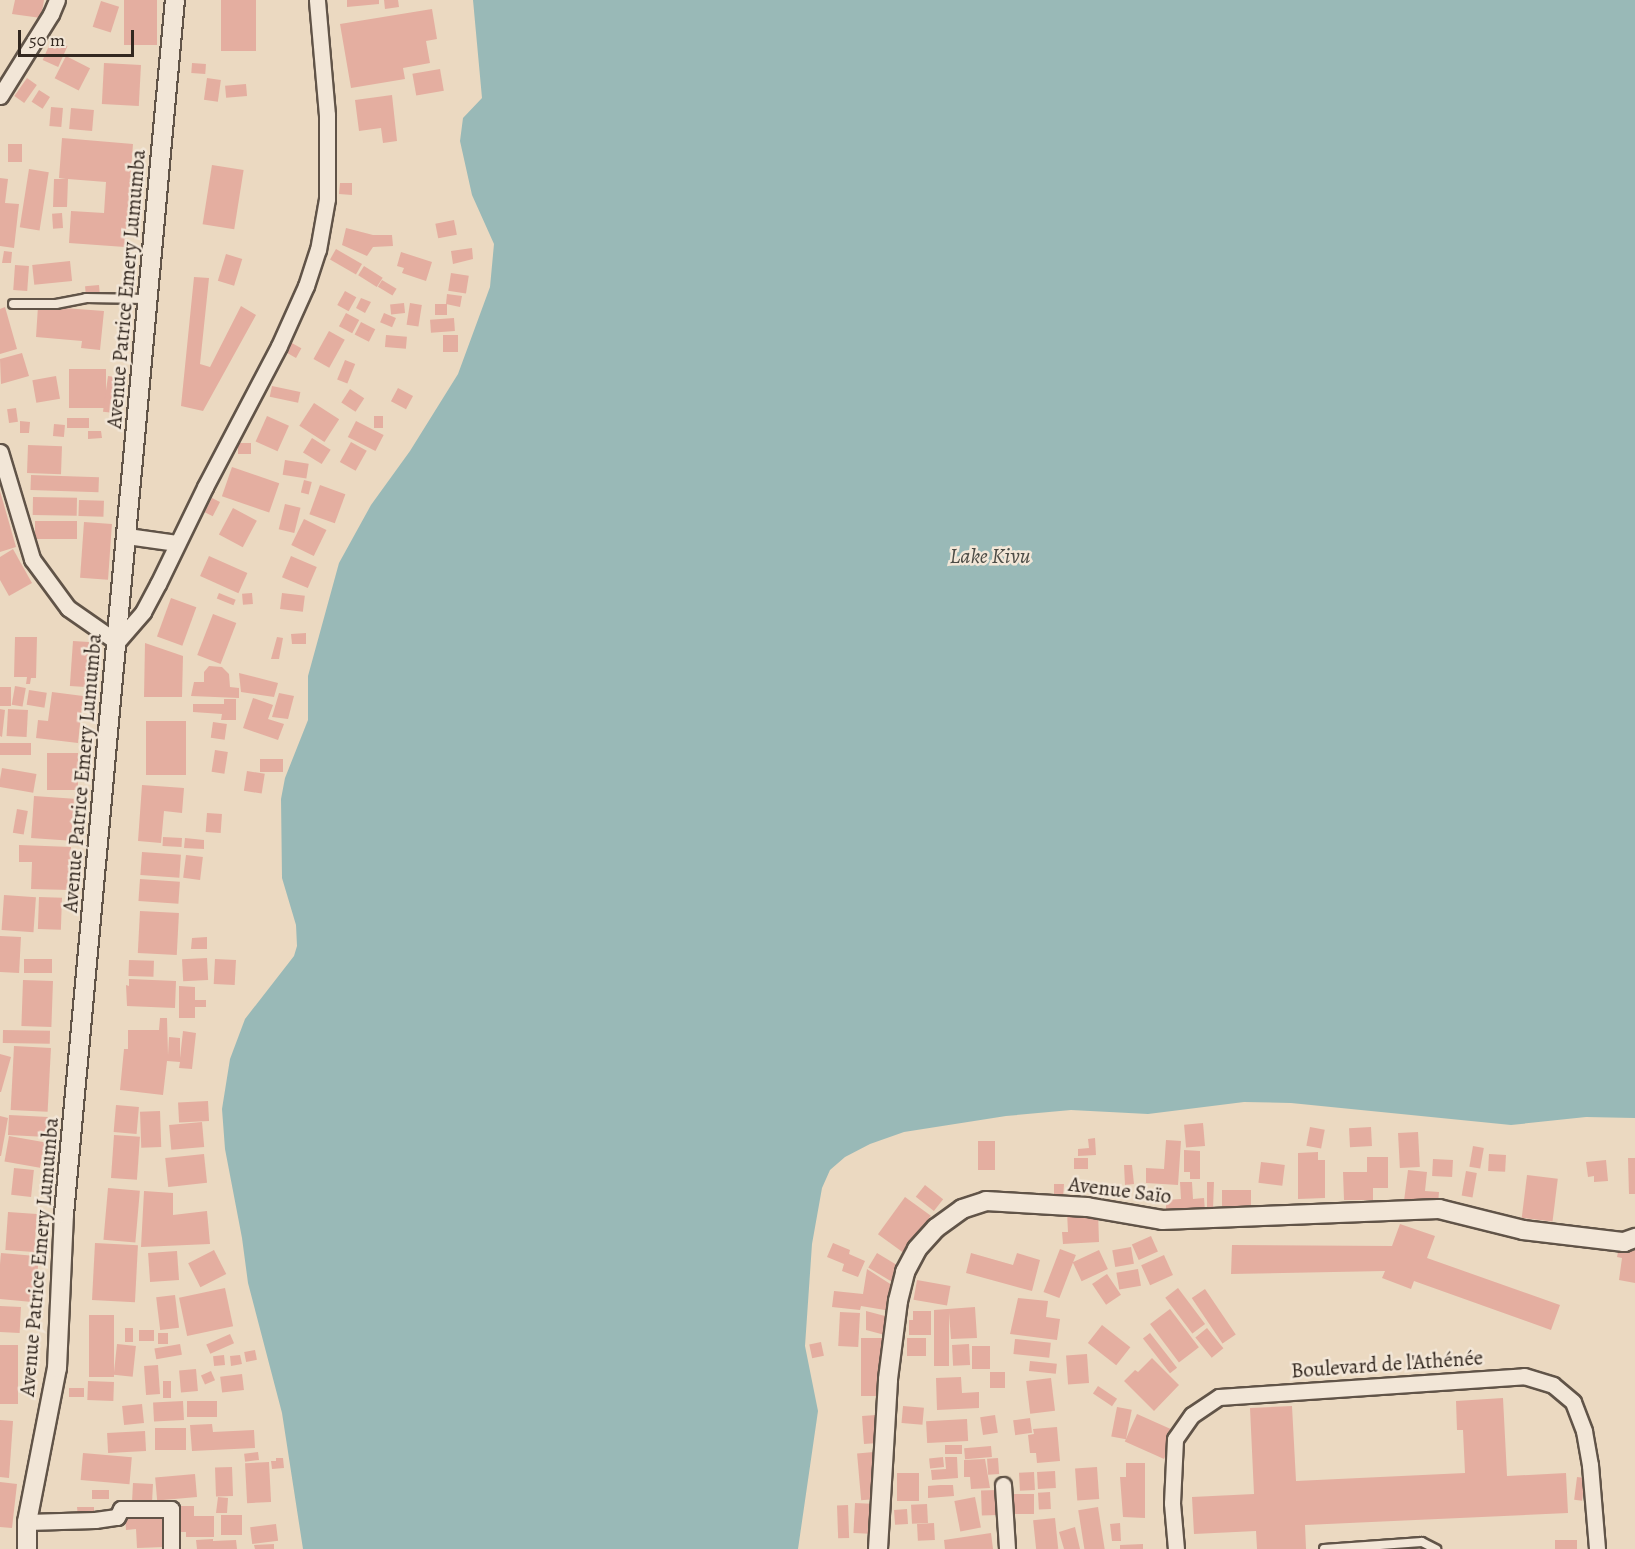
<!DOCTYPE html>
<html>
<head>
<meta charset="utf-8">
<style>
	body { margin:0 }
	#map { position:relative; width:1635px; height:1549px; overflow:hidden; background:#ebd9c1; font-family:Alegreya,serif }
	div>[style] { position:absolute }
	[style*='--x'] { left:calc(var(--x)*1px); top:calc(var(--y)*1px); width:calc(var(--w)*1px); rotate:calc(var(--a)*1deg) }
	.water>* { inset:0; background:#99b9b7 }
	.building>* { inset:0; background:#e4aea0; transform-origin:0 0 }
	.roads { filter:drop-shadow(2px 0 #615448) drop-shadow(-2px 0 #615448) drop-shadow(0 2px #615448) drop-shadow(0 -2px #615448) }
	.service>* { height:8px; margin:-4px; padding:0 4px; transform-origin:4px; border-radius:4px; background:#f2e6d7 }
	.minor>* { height:15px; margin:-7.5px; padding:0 7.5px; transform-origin:7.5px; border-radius:7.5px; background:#f2e6d7 }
	.tertiary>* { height:18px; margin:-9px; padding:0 9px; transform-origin:9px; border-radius:9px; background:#f2e6d7 }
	span { translate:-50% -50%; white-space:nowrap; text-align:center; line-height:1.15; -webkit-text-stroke:5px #f2e6d7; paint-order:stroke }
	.street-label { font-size:21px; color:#332820 }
	.water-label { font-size:22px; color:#4c4c46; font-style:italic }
	.scale { position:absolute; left:18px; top:30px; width:116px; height:27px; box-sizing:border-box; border:3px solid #332820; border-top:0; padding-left:8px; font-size:18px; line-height:21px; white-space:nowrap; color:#332820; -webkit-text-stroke:4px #f2e6d7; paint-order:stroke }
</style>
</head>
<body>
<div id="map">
	<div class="water">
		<i style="clip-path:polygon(473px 0,1635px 0,1635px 1118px,1586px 1117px,1511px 1125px,1291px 1103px,1244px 1102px,1148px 1114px,1071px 1110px,1006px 1116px,904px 1132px,870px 1144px,845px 1157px,830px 1170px,822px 1188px,812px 1244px,805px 1346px,818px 1411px,798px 1549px,303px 1549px,282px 1413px,248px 1283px,242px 1238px,225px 1149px,222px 1109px,230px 1059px,245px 1019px,294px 956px,297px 946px,296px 925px,282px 878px,281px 799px,285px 778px,308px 720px,308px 676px,339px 563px,371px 505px,410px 451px,458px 374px,490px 287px,494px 244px,472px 195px,460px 141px,463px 118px,482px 98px)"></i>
	</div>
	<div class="building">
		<i style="clip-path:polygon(15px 0,44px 0,41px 18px,12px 14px)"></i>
		<i style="left:124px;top:0;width:33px;height:45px"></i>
		<i style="left:221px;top:0;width:35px;height:51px"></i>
		<i style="clip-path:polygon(347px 0,379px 0,379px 4px,347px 7px)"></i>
		<i style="clip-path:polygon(384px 0,398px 0,399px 7px,385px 9px)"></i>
		<i style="left:101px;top:1px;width:19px;height:27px;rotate:18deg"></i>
		<i style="clip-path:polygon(432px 9px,437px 39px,426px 41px,430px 63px,403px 68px,405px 79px,351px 88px,340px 24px)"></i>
		<i style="left:52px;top:39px;width:17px;height:23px;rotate:24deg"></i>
		<i style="left:66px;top:56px;width:27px;height:25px;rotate:27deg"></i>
		<i style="left:104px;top:63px;width:37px;height:41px;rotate:3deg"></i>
		<i style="left:192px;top:63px;width:14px;height:10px;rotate:4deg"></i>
		<i style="left:440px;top:69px;width:22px;height:28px;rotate:80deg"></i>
		<i style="left:27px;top:78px;width:12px;height:22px;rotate:35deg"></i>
		<i style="left:207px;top:78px;width:14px;height:22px;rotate:8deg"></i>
		<i style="left:246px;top:84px;width:12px;height:21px;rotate:85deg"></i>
		<i style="left:39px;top:90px;width:13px;height:14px;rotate:32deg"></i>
		<i style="clip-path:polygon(392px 95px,397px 141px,383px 143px,381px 128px,359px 131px,355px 100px)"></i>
		<i style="left:51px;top:107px;width:12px;height:19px;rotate:5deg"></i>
		<i style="left:71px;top:108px;width:23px;height:21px;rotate:5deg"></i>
		<i style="clip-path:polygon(62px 138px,133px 144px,125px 247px,69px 243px,71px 211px,104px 213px,106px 182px,68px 179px,67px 207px,53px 207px,54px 179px,66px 179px,59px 178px)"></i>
		<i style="left:8px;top:144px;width:14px;height:18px"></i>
		<i style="left:212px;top:165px;width:32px;height:60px;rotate:9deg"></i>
		<i style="left:29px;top:169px;width:20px;height:59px;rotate:9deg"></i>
		<i style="clip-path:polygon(0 178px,8px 179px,5px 203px,19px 204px,14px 248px,0 246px)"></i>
		<i style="clip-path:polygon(340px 183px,352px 183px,352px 195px,339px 194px)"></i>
		<i style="left:62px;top:213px;width:15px;height:10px;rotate:86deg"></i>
		<i style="left:454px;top:220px;width:15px;height:19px;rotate:79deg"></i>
		<i style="clip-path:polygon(346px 228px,373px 235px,392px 235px,393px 246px,373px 247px,367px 256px,342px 245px)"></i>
		<i style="clip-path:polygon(472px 248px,473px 259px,453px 264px,451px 251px)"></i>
		<i style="left:336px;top:249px;width:30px;height:12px;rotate:30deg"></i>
		<i style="clip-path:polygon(4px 251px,12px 252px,11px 263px,2px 263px)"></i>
		<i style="clip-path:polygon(401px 252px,432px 262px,426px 281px,402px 273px,404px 268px,397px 266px)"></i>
		<i style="left:226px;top:254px;width:17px;height:28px;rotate:17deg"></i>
		<i style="left:70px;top:261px;width:20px;height:38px;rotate:84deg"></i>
		<i style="left:15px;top:265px;width:14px;height:25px;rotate:4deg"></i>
		<i style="left:364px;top:266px;width:22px;height:11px;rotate:32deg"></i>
		<i style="left:451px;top:273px;width:18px;height:18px;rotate:9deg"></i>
		<i style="clip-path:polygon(194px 277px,209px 278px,200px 364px,210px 367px,241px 306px,256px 315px,203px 411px,181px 406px)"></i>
		<i style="left:382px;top:280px;width:17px;height:8px;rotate:31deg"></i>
		<i style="left:99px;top:285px;width:11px;height:14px;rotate:85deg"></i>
		<i style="left:345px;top:291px;width:13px;height:16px;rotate:29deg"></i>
		<i style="clip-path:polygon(447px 294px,462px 296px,460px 307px,446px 304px)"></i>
		<i style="clip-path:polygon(361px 298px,371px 302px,365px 313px,356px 308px)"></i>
		<i style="left:404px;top:303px;width:10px;height:14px;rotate:84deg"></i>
		<i style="left:410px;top:303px;width:12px;height:22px;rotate:9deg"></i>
		<i style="left:435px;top:304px;width:12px;height:11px"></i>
		<i style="clip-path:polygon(38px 306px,104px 311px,100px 350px,81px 348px,82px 341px,36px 337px)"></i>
		<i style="clip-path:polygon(5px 307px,17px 349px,0 354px,0 309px)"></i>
		<i style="left:346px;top:313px;width:15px;height:15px;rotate:28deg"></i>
		<i style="left:384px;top:313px;width:13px;height:10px;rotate:23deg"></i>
		<i style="left:454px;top:318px;width:13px;height:24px;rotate:86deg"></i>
		<i style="left:361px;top:322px;width:16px;height:14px;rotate:27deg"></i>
		<i style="left:329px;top:331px;width:18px;height:32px;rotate:29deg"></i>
		<i style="left:386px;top:335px;width:21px;height:12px;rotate:5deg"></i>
		<i style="left:443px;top:335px;width:15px;height:17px"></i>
		<i style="left:290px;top:342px;width:13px;height:11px;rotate:29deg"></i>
		<i style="clip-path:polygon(22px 353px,29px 376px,1px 384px,0 359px)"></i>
		<i style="left:345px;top:360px;width:11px;height:21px;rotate:22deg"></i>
		<i style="left:69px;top:369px;width:37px;height:39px"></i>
		<i style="left:56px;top:376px;width:23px;height:24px;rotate:80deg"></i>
		<i style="left:108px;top:376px;width:7px;height:36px;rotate:8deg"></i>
		<i style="left:272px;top:386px;width:29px;height:11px;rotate:12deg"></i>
		<i style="left:398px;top:388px;width:17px;height:15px;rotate:28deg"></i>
		<i style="left:350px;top:389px;width:17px;height:16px;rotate:33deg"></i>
		<i style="left:314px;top:403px;width:30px;height:27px;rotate:33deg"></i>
		<i style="left:16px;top:408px;width:14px;height:9px;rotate:82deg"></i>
		<i style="left:267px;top:416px;width:24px;height:28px;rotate:24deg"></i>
		<i style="left:374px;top:416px;width:9px;height:12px"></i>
		<i style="left:67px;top:418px;width:22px;height:10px"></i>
		<i style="clip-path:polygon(20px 421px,30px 422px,29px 433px,20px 433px)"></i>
		<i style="left:356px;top:421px;width:31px;height:18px;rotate:27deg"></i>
		<i style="left:54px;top:424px;width:11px;height:12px;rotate:5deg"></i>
		<i style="clip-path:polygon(88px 431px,101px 431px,102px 438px,88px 439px)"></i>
		<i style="left:312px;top:438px;width:22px;height:17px;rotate:32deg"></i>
		<i style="left:351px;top:442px;width:18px;height:23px;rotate:29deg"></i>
		<i style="left:238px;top:443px;width:13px;height:11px"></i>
		<i style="left:28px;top:445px;width:34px;height:28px;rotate:2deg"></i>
		<i style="left:285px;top:460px;width:24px;height:15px;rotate:9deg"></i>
		<i style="left:232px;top:467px;width:50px;height:31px;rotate:19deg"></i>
		<i style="left:31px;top:475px;width:68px;height:15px;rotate:2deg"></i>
		<i style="left:304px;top:480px;width:8px;height:13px;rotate:14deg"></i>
		<i style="left:320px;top:485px;width:27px;height:31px;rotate:20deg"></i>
		<i style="clip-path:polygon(0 491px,16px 547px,0 552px)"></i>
		<i style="left:33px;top:497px;width:44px;height:18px;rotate:1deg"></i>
		<i style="left:212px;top:498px;width:9px;height:16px;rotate:27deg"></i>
		<i style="left:79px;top:500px;width:25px;height:16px;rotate:2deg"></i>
		<i style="left:285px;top:504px;width:16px;height:26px;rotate:14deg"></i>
		<i style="left:233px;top:508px;width:27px;height:30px;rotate:28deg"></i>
		<i style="left:304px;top:519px;width:25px;height:29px;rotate:26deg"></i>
		<i style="left:77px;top:521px;width:18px;height:42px;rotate:90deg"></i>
		<i style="left:84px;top:522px;width:28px;height:56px;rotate:4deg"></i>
		<i style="clip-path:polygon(13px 549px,32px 583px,9px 596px,0 580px,0 557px)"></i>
		<i style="left:209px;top:556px;width:42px;height:22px;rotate:24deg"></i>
		<i style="left:291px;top:556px;width:28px;height:23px;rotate:23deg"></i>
		<i style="left:219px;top:593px;width:18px;height:6px;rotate:22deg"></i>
		<i style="left:252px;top:593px;width:11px;height:10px;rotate:85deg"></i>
		<i style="left:282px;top:593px;width:23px;height:16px;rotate:7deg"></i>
		<i style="left:171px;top:598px;width:27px;height:41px;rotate:20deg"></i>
		<i style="left:213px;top:614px;width:25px;height:44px;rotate:21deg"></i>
		<i style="clip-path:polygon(306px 633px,306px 644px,292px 644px,291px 634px)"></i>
		<i style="clip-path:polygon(15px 637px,37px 637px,36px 678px,31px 678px,30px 684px,26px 684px,27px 677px,14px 677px)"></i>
		<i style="clip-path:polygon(277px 637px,283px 638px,279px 659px,271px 659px)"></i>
		<i style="left:73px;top:641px;width:16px;height:45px;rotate:4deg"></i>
		<i style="clip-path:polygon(145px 643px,183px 656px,182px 697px,144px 697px)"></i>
		<i style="clip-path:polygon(209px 666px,222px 667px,229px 674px,230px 687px,239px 688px,239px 698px,191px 696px,194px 682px,204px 682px,204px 672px)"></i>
		<i style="clip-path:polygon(239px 673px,278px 683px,274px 697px,241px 692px)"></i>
		<i style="left:15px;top:686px;width:11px;height:19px;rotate:10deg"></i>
		<i style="left:0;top:687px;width:11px;height:19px"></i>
		<i style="left:29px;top:690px;width:18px;height:15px;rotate:9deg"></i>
		<i style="clip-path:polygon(52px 692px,83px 696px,78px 743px,36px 738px,38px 720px,48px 721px)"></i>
		<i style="clip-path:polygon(279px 693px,294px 696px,288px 719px,272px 717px)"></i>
		<i style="clip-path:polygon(253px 698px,273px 705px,268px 719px,284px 724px,278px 740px,243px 728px)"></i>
		<i style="clip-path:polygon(224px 699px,236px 699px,236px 720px,221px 720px,222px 714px,193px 712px,193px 704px,224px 704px)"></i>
		<i style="clip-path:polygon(0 709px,5px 710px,2px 737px,0 736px)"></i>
		<i style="left:8px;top:709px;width:20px;height:27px;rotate:3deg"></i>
		<i style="left:146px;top:721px;width:40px;height:54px"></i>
		<i style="left:213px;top:722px;width:14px;height:16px;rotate:8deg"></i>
		<i style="left:31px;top:743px;width:12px;height:31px;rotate:90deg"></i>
		<i style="left:215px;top:750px;width:13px;height:22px;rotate:9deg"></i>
		<i style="left:47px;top:753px;width:31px;height:37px"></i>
		<i style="left:260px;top:759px;width:23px;height:13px"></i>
		<i style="left:2px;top:768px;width:35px;height:19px;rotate:10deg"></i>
		<i style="left:247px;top:771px;width:18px;height:20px;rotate:9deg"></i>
		<i style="clip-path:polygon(142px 785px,184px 788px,182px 813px,164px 811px,161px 843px,138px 841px)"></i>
		<i style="left:34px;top:796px;width:40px;height:42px;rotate:4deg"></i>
		<i style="left:17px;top:809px;width:11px;height:24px;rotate:10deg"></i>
		<i style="left:207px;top:813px;width:15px;height:19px;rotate:4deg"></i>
		<i style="left:163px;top:837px;width:19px;height:9px;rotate:3deg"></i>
		<i style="clip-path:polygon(185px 838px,204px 840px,204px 849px,184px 848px)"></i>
		<i style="clip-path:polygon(19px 845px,71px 847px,70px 890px,31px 889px,32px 862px,19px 862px)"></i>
		<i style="left:142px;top:852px;width:39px;height:23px;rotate:4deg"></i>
		<i style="left:186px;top:855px;width:17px;height:23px;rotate:7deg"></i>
		<i style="left:140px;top:879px;width:40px;height:22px;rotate:4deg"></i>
		<i style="left:4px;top:895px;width:32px;height:35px;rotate:4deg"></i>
		<i style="left:39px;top:897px;width:23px;height:32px;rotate:2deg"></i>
		<i style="left:140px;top:911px;width:39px;height:42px;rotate:3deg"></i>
		<i style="left:0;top:936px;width:21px;height:36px;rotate:3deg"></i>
		<i style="clip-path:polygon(207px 937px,207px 949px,191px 949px,192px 938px)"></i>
		<i style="left:207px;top:958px;width:22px;height:25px;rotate:87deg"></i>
		<i style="left:24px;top:959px;width:28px;height:14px"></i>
		<i style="left:215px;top:959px;width:21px;height:25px;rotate:3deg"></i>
		<i style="left:129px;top:960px;width:25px;height:16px;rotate:2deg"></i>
		<i style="clip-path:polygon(129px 979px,176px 981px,175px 1008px,127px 1006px,126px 985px,129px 986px)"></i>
		<i style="left:23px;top:980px;width:30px;height:46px;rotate:2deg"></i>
		<i style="clip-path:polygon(179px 986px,195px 987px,195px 1000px,206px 1000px,206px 1007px,195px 1007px,195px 1018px,179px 1018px)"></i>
		<i style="clip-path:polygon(160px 1018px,167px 1018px,168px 1055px,169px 1037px,180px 1038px,180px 1058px,183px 1031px,196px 1033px,192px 1069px,179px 1068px,180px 1062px,167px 1061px,163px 1095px,120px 1090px,124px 1049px,128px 1049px,128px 1030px,159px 1030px)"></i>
		<i style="left:3px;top:1030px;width:47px;height:13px;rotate:1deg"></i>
		<i style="left:14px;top:1046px;width:37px;height:64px;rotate:3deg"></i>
		<i style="clip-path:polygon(0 1054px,11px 1057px,1px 1092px,0 1092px)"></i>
		<i style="left:208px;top:1101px;width:20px;height:30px;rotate:87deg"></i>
		<i style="left:116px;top:1105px;width:23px;height:27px;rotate:5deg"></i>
		<i style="left:160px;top:1111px;width:36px;height:20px;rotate:88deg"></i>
		<i style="left:9px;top:1115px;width:39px;height:20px;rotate:3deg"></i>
		<i style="clip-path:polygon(0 1116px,8px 1118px,1px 1156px,0 1156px)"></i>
		<i style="left:202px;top:1122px;width:25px;height:33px;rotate:85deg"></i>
		<i style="left:1203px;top:1123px;width:23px;height:19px;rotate:85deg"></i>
		<i style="left:1310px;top:1127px;width:15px;height:19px;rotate:11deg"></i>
		<i style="left:1371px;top:1127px;width:19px;height:22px;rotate:87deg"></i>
		<i style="left:1418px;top:1132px;width:35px;height:20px;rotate:87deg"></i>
		<i style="left:114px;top:1135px;width:26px;height:43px;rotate:4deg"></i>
		<i style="left:9px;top:1136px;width:36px;height:26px;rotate:10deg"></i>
		<i style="clip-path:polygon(1095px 1138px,1096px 1155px,1078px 1156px,1078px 1149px,1089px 1148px,1088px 1139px)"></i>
		<i style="clip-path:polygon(1166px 1140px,1181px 1141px,1178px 1185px,1146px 1183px,1146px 1168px,1164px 1169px)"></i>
		<i style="left:995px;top:1141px;width:29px;height:17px;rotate:90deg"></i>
		<i style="left:1473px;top:1146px;width:11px;height:21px;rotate:10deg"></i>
		<i style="clip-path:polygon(1184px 1150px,1200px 1151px,1200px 1179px,1190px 1179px,1190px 1172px,1184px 1172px)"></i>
		<i style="clip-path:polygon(1318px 1152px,1318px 1160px,1325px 1160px,1325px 1198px,1298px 1199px,1298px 1153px)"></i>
		<i style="left:204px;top:1154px;width:29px;height:39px;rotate:84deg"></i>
		<i style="left:1489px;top:1154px;width:17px;height:17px;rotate:3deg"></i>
		<i style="clip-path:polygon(1367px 1157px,1388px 1157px,1388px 1188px,1373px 1188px,1373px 1200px,1344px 1200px,1343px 1172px,1367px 1172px)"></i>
		<i style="left:1074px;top:1158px;width:14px;height:11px"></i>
		<i style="clip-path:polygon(1628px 1158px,1635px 1158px,1635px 1194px,1629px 1194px)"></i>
		<i style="left:1433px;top:1159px;width:20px;height:17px;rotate:3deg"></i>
		<i style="clip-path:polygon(1606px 1160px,1608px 1181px,1594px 1182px,1594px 1176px,1588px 1177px,1586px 1162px)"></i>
		<i style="left:1261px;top:1162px;width:24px;height:21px;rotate:7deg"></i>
		<i style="clip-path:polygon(1124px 1165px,1132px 1165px,1134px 1184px,1125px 1185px)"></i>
		<i style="left:14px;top:1168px;width:20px;height:27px;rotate:6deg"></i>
		<i style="clip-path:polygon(1408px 1170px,1427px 1172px,1425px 1191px,1439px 1192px,1438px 1204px,1404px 1201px)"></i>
		<i style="left:1466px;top:1171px;width:11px;height:25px;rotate:10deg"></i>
		<i style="left:1527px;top:1175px;width:31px;height:43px;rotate:7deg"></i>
		<i style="clip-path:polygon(1180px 1182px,1192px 1182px,1193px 1199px,1204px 1198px,1205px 1211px,1166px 1213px,1166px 1200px,1181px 1199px)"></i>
		<i style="clip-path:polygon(1207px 1182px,1214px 1182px,1213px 1209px,1207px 1209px)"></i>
		<i style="clip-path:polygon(1054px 1184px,1064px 1184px,1063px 1199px,1054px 1198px)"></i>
		<i style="left:925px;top:1185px;width:23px;height:15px;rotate:38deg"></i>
		<i style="left:108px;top:1188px;width:32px;height:52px;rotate:5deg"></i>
		<i style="left:1251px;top:1190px;width:16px;height:29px;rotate:90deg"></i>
		<i style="clip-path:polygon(144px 1191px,173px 1193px,173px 1215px,207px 1211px,210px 1244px,141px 1247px)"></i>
		<i style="left:905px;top:1197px;width:32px;height:46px;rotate:36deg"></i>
		<i style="clip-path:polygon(1098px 1211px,1099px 1242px,1063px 1244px,1062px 1232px,1068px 1232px,1067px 1212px)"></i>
		<i style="left:8px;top:1212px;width:29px;height:38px;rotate:4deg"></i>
		<i style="clip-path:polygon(1400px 1224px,1435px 1236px,1427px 1258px,1560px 1305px,1551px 1330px,1414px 1281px,1411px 1289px,1382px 1278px,1385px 1271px,1231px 1274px,1232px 1245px,1392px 1246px)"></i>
		<i style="left:1151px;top:1236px;width:17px;height:21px;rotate:66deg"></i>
		<i style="left:95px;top:1243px;width:43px;height:57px;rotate:3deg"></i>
		<i style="clip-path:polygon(833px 1243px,850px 1250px,849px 1254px,865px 1261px,858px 1277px,842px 1271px,844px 1264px,827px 1257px)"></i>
		<i style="left:1131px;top:1247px;width:17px;height:19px;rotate:80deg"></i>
		<i style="clip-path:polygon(1619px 1247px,1635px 1250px,1635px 1283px,1619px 1280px,1622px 1258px,1617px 1257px)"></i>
		<i style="left:1060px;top:1249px;width:17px;height:46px;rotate:21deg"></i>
		<i style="left:214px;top:1250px;width:27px;height:29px;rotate:63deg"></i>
		<i style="left:1099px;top:1250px;width:21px;height:29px;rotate:65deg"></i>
		<i style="left:177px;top:1251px;width:29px;height:29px;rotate:86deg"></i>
		<i style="left:1px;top:1253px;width:38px;height:46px;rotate:5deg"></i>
		<i style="left:877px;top:1253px;width:29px;height:17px;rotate:31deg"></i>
		<i style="clip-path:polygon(971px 1253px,1013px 1265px,1017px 1253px,1040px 1260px,1032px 1291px,966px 1273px)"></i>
		<i style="left:1164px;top:1255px;width:22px;height:25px;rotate:66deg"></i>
		<i style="clip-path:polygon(867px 1269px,895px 1287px,891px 1311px,861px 1306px,860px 1310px,832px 1307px,834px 1291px,863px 1294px)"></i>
		<i style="left:1138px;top:1269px;width:17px;height:22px;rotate:80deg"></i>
		<i style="left:1107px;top:1274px;width:25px;height:18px;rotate:56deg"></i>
		<i style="left:917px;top:1280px;width:34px;height:20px;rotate:10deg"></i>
		<i style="left:225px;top:1288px;width:39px;height:47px;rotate:78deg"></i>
		<i style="left:1178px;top:1288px;width:45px;height:16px;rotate:53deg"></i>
		<i style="left:1205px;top:1289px;width:55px;height:16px;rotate:56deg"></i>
		<i style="left:175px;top:1295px;width:33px;height:19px;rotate:83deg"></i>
		<i style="clip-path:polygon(1018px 1298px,1048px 1301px,1046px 1317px,1060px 1319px,1057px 1340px,1010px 1334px)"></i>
		<i style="left:0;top:1306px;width:21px;height:26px;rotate:3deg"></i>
		<i style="clip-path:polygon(975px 1307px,977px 1338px,951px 1339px,949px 1313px,949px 1366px,934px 1366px,934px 1310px)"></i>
		<i style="left:1170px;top:1309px;width:48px;height:25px;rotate:53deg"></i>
		<i style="clip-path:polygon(866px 1311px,885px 1316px,885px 1335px,866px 1330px)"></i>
		<i style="clip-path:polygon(913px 1311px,931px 1311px,931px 1335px,909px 1335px,909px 1320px,913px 1320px)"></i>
		<i style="left:840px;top:1312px;width:20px;height:34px;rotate:3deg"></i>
		<i style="left:89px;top:1315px;width:25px;height:62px"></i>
		<i style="left:1102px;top:1325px;width:36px;height:23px;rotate:38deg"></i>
		<i style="left:125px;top:1328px;width:8px;height:14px"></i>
		<i style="left:1207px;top:1328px;width:26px;height:15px;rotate:51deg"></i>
		<i style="left:139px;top:1330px;width:15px;height:11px"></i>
		<i style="left:158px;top:1333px;width:10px;height:11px"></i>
		<i style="left:1150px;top:1333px;width:44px;height:9px;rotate:52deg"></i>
		<i style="left:230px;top:1334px;width:10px;height:26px;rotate:66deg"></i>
		<i style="left:861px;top:1338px;width:23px;height:58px"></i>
		<i style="left:907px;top:1338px;width:19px;height:18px"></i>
		<i style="left:1015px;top:1339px;width:36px;height:15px;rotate:6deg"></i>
		<i style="left:821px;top:1342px;width:14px;height:12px;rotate:78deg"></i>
		<i style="left:117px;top:1344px;width:19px;height:31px;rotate:6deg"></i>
		<i style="left:180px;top:1344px;width:11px;height:26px;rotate:80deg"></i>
		<i style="left:969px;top:1344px;width:21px;height:17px;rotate:87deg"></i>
		<i style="left:0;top:1345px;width:18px;height:59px"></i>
		<i style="left:972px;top:1346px;width:18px;height:23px"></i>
		<i style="left:255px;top:1350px;width:10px;height:11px;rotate:79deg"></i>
		<i style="left:1087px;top:1354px;width:29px;height:21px;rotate:86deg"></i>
		<i style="left:224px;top:1355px;width:10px;height:11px;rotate:84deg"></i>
		<i style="clip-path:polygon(240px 1355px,242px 1364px,231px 1366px,230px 1356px)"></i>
		<i style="clip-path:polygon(1152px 1358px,1179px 1385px,1154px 1411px,1124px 1381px,1135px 1370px,1138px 1372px)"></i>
		<i style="left:1030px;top:1361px;width:27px;height:10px;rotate:6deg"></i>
		<i style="left:158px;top:1365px;width:29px;height:14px;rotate:86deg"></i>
		<i style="left:196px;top:1369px;width:22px;height:17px;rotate:85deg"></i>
		<i style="left:211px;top:1371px;width:10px;height:11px;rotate:66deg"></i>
		<i style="left:990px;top:1372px;width:15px;height:16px"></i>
		<i style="left:242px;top:1374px;width:16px;height:22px;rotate:83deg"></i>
		<i style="clip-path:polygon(961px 1377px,962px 1393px,979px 1392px,979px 1408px,937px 1410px,936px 1378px)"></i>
		<i style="left:1051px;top:1378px;width:33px;height:25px;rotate:83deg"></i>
		<i style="left:88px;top:1381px;width:26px;height:19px;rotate:2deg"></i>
		<i style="left:163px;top:1381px;width:8px;height:17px"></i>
		<i style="left:1098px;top:1386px;width:23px;height:9px;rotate:34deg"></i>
		<i style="left:69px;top:1388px;width:15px;height:9px"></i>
		<i style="clip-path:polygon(1503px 1398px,1507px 1476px,1566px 1473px,1568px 1513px,1305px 1525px,1306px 1549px,1257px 1549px,1256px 1531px,1194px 1534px,1192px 1497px,1254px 1494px,1250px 1408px,1292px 1406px,1296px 1481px,1465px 1473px,1463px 1430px,1457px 1430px,1456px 1401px)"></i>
		<i style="left:183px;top:1401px;width:19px;height:30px;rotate:87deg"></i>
		<i style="left:187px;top:1401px;width:30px;height:16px"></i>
		<i style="left:142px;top:1404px;width:19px;height:20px;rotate:84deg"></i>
		<i style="left:903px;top:1406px;width:21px;height:17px;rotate:5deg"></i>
		<i style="left:1117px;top:1407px;width:15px;height:30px;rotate:11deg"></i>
		<i style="left:1137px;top:1414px;width:43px;height:30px;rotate:24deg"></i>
		<i style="left:876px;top:1415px;width:28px;height:14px;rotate:86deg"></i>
		<i style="left:995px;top:1415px;width:18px;height:15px;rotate:81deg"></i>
		<i style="left:1030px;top:1418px;width:15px;height:17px;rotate:82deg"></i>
		<i style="left:967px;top:1419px;width:22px;height:41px;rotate:87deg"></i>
		<i style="clip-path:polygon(0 1420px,13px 1421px,9px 1478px,0 1477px)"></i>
		<i style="clip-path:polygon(212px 1424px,213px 1432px,254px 1430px,255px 1448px,192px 1451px,190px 1425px)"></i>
		<i style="clip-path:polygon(1057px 1427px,1060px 1461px,1037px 1463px,1036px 1453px,1030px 1453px,1028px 1435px,1034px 1434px,1033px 1429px)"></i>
		<i style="left:155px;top:1428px;width:31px;height:22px"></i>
		<i style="left:145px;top:1431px;width:20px;height:38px;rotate:87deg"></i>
		<i style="left:962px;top:1445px;width:9px;height:17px;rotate:90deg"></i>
		<i style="left:991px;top:1446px;width:11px;height:27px;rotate:85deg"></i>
		<i style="left:258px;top:1452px;width:8px;height:14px;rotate:83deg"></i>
		<i style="left:874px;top:1452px;width:47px;height:17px;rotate:85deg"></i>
		<i style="left:83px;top:1453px;width:49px;height:27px;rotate:5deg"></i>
		<i style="left:943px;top:1457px;width:10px;height:14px;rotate:84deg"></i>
		<i style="clip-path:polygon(945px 1457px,957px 1457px,958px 1478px,932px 1480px,931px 1470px,946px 1469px)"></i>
		<i style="clip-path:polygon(276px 1458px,283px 1458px,284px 1468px,272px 1469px,271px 1461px,276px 1461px)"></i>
		<i style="left:998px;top:1458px;width:16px;height:11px;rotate:86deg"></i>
		<i style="clip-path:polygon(985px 1459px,990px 1488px,971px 1489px,970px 1477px,964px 1477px,964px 1460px)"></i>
		<i style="left:269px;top:1462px;width:40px;height:24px;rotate:87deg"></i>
		<i style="clip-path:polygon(1126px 1463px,1145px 1463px,1145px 1518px,1123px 1517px,1120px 1477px,1126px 1477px)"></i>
		<i style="left:232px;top:1467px;width:29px;height:17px;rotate:88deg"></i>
		<i style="left:1097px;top:1467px;width:32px;height:22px;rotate:86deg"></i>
		<i style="left:1055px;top:1471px;width:17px;height:18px;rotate:87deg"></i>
		<i style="left:1034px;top:1472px;width:18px;height:15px;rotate:87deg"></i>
		<i style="left:897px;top:1473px;width:22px;height:28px"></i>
		<i style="left:195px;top:1474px;width:23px;height:40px;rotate:85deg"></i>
		<i style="left:1577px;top:1477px;width:8px;height:23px;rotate:7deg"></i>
		<i style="clip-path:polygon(0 1482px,17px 1484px,12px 1528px,0 1527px)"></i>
		<i style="left:133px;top:1483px;width:20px;height:20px;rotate:3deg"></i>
		<i style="clip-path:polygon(940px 1485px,953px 1485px,954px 1496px,928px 1498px,928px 1486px)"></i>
		<i style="left:92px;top:1490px;width:17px;height:9px"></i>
		<i style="left:997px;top:1490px;width:25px;height:16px;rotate:88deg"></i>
		<i style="left:1050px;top:1492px;width:17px;height:12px;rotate:87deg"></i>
		<i style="left:1013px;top:1494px;width:21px;height:20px"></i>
		<i style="clip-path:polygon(218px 1497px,228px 1498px,227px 1513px,216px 1513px)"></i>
		<i style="left:975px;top:1497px;width:31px;height:21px;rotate:79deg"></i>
		<i style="left:855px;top:1503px;width:21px;height:30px;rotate:3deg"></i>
		<i style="left:927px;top:1504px;width:19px;height:16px;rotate:87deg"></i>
		<i style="left:848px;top:1505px;width:33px;height:11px;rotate:88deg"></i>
		<i style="clip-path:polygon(177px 1506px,194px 1506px,194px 1516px,214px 1516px,214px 1537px,186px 1537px,186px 1532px,177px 1532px)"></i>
		<i style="clip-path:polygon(77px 1507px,94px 1507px,94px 1516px,78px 1517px)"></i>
		<i style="left:1098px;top:1507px;width:43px;height:20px;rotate:81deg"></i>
		<i style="left:907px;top:1509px;width:15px;height:13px;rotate:86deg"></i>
		<i style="clip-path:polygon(163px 1512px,164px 1547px,137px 1548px,136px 1529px,126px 1530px,125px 1514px)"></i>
		<i style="left:221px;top:1515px;width:21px;height:20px"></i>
		<i style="left:1055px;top:1518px;width:31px;height:22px;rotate:84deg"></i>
		<i style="left:934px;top:1523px;width:17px;height:17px;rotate:87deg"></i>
		<i style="clip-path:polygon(1120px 1523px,1121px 1541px,1112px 1541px,1110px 1524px)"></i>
		<i style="left:276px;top:1524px;width:17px;height:26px;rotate:83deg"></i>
		<i style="clip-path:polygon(1075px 1527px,1080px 1549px,1064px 1549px,1059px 1532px)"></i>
		<i style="clip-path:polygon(991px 1533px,993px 1549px,945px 1549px,944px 1540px)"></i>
		<i style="clip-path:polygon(213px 1539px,213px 1541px,236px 1540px,237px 1549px,197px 1549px,196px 1540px)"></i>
		<i style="left:1555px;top:1540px;width:22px;height:9px"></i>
		<i style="clip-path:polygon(274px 1544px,274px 1549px,255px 1549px,254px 1545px)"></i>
		<i style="clip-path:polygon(1143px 1544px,1143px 1549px,1120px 1549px,1120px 1545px)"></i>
	</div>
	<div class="roads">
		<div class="service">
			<i style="--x:13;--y:304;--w:43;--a:0"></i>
			<i style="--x:56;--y:304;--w:31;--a:-11"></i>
			<i style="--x:86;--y:298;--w:61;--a:0.9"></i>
			<i style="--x:1324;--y:1549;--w:98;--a:-4.1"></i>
			<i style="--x:1422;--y:1542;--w:16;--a:27"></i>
		</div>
		<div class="minor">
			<i style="--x:0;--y:96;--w:97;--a:-58.1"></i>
			<i style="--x:51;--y:14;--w:15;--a:-67"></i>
			<i style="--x:0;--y:452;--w:112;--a:73.3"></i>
			<i style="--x:32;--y:559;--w:61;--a:53.7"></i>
			<i style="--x:68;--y:608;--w:60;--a:34.8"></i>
			<i style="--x:117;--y:642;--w:40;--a:-49"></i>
			<i style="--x:143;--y:612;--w:32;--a:-62"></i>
			<i style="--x:158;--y:584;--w:108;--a:-64.1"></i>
			<i style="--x:205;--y:487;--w:159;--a:-62.3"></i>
			<i style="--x:279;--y:346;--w:66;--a:-65.8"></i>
			<i style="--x:306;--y:286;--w:38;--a:-72"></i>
			<i style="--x:318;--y:250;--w:52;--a:-80"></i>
			<i style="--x:327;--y:199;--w:84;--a:-90"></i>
			<i style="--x:327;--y:115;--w:115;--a:-95"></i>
			<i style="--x:127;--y:536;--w:50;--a:8"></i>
			<i style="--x:1003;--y:1485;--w:64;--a:86.4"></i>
			<i style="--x:27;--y:1522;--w:68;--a:-1.7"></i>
			<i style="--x:95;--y:1520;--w:22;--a:-8"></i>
			<i style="--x:117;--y:1517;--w:9;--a:-63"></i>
			<i style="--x:121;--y:1509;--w:50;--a:0"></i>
			<i style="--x:171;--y:1509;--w:40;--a:90"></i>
			<i style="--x:1176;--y:1549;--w:46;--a:-95"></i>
			<i style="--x:1172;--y:1503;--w:64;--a:-87.3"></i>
			<i style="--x:1175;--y:1439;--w:29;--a:-55"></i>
			<i style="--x:1192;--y:1415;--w:32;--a:-34"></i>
			<i style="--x:1219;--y:1397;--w:306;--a:-3.9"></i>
			<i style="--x:1524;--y:1376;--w:30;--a:17"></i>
			<i style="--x:1553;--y:1385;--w:26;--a:40"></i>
			<i style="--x:1573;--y:1402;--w:31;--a:69"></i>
			<i style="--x:1584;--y:1431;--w:35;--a:80"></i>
			<i style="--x:1590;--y:1465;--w:84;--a:85.2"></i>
		</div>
		<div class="tertiary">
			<i style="--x:27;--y:1549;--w:27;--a:-90"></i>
			<i style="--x:27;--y:1522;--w:157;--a:-79"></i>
			<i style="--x:57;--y:1368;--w:154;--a:-87.4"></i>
			<i style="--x:64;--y:1214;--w:1219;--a:-84.78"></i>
			<i style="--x:878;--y:1549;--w:170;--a:-86.6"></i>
			<i style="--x:888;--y:1379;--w:79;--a:-82.7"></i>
			<i style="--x:898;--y:1301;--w:30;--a:-76"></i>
			<i style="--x:905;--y:1272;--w:26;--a:-62"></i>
			<i style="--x:917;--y:1249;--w:28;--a:-48"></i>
			<i style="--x:936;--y:1228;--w:32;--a:-36"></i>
			<i style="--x:962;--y:1209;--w:25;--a:-18"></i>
			<i style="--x:986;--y:1201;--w:101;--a:3.4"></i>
			<i style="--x:1087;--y:1207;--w:76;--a:9.8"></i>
			<i style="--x:1162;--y:1220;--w:277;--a:-2.3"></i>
			<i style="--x:1439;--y:1209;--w:87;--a:14"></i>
			<i style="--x:1523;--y:1230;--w:102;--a:6.8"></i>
			<i style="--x:1624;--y:1242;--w:12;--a:-20"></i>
		</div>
	</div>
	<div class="street-label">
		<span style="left:126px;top:289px;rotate:-85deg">Avenue Patrice Emery Lumumba</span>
		<span style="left:82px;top:773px;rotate:-85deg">Avenue Patrice Emery Lumumba</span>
		<span style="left:1120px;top:1190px;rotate:7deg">Avenue Saïo</span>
		<span style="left:39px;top:1257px;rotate:-85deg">Avenue Patrice Emery Lumumba</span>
		<span style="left:1387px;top:1364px;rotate:-4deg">Boulevard de l'Athénée</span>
	</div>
	<div class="water-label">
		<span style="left:990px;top:557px">Lake Kivu</span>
	</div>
	<div class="scale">50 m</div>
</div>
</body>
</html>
